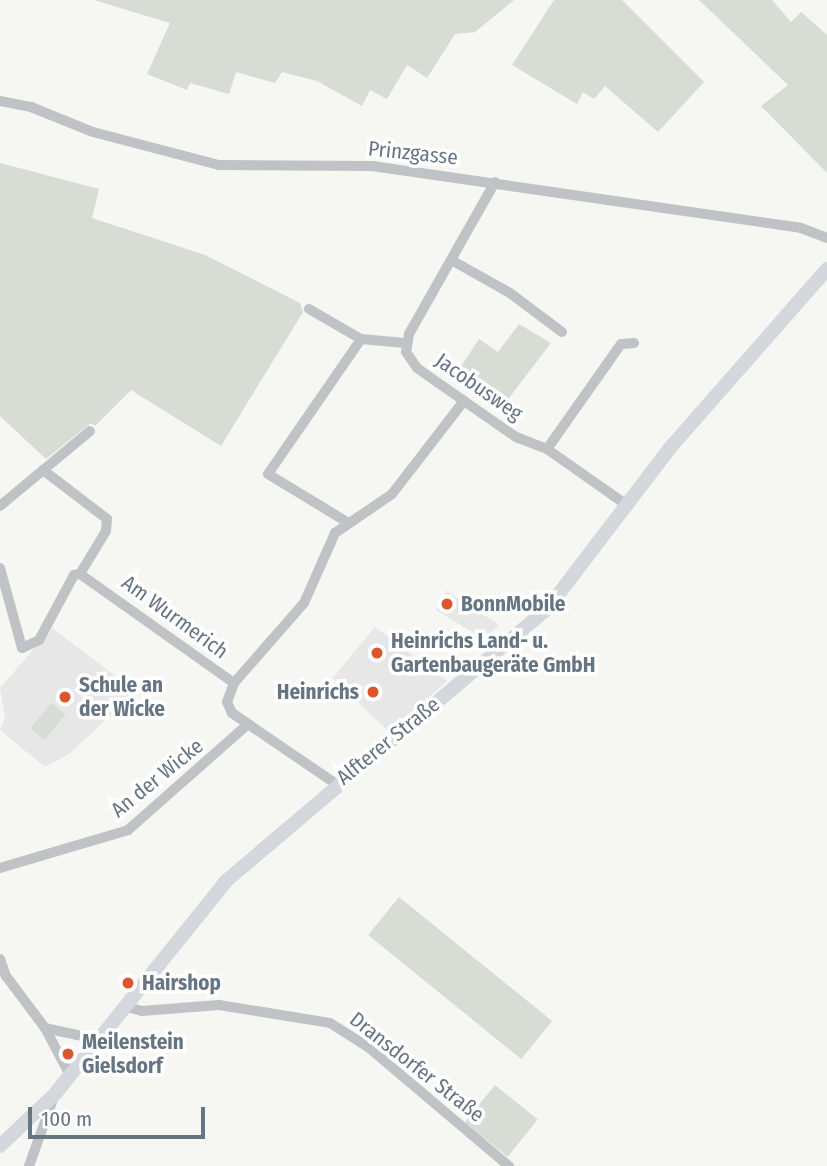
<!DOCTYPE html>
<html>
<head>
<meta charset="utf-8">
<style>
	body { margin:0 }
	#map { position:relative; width:827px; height:1166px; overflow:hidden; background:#f6f6f2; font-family:"Fira Sans Condensed",sans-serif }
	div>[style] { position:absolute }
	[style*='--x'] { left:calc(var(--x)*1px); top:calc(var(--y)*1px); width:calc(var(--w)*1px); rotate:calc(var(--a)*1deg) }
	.built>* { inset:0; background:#e6e7e6 }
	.green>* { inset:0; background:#d7dcd4; transform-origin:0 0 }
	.street>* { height:10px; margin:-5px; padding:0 5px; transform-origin:5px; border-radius:5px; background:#bfc3c6 }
	.secondary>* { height:14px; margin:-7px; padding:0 7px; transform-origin:7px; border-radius:7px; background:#d4d8dc }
	.dots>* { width:19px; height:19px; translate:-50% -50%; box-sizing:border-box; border:4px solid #fff; border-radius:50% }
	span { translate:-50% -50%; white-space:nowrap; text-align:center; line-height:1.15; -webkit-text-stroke:7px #fff; paint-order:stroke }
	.street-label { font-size:21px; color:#667582 }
	.poi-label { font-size:21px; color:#667582; font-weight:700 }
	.left { translate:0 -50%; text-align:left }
	.right { translate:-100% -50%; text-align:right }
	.scale { position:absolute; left:28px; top:1107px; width:177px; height:32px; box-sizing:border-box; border:4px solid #667582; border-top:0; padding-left:9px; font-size:21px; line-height:24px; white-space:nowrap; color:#667582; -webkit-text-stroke:5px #fff; paint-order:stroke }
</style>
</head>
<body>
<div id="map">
	<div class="built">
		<i style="clip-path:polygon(447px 591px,499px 625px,484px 639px,436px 610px)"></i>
		<i style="clip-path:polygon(375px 627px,447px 681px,389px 732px,333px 678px)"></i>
		<i style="clip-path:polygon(52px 628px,136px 692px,69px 754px,45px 767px,0 730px,5px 718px,0 688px)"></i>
	</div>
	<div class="green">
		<i style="clip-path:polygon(94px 0,514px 0,475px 32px,455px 34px,427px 78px,407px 65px,387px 99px,370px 90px,362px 106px,317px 81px,282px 72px,275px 83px,236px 72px,229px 94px,190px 83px,187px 90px,147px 74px,170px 23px)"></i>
		<i style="clip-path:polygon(554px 0,622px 0,704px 82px,658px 132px,605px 86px,594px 99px,583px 92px,577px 104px,512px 65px)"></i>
		<i style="clip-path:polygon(699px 0,772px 0,791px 22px,801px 12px,827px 35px,827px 173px,761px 106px,788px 85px)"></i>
		<i style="clip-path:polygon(0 163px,99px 189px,92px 218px,205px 255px,300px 303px,303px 312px,221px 446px,131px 390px,95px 426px,91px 423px,46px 459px,0 416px)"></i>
		<i style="clip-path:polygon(519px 324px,551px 343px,502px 407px,456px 374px,479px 339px,498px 352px)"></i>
		<i style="left:52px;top:703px;width:18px;height:33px;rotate:41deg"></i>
		<i style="left:399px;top:897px;width:197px;height:49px;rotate:39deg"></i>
		<i style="left:495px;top:1085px;width:55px;height:48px;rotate:39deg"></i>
	</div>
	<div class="street">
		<i style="--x:0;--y:101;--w:32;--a:11"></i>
		<i style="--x:31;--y:107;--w:67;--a:22"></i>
		<i style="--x:93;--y:132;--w:130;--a:14.7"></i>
		<i style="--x:219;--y:165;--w:153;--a:0.4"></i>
		<i style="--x:372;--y:166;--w:433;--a:8.2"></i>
		<i style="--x:801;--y:228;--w:28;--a:21"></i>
		<i style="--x:495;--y:182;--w:175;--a:119.5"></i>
		<i style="--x:409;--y:334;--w:18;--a:99"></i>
		<i style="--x:406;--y:352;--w:19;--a:55"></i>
		<i style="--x:417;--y:368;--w:57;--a:35.1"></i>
		<i style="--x:464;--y:401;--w:63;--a:34.7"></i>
		<i style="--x:516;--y:437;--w:33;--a:21"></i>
		<i style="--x:547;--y:449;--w:99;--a:35.1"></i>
		<i style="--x:453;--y:261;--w:65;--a:29.3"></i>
		<i style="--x:510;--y:293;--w:65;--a:36.9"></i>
		<i style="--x:309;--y:309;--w:60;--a:30"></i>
		<i style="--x:361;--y:339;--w:44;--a:5.2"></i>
		<i style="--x:547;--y:449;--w:128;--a:-54.8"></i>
		<i style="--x:621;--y:344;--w:13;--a:-4"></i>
		<i style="--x:43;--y:470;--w:81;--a:37.4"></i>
		<i style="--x:107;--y:519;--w:12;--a:95"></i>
		<i style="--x:106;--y:531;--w:50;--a:121.2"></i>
		<i style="--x:80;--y:574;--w:189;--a:35.3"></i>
		<i style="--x:234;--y:683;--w:20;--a:110"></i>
		<i style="--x:227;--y:702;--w:12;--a:66"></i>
		<i style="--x:232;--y:713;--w:126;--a:34.3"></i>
		<i style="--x:0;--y:506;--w:117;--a:-39.8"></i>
		<i style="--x:347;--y:522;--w:92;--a:-148.7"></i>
		<i style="--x:268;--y:474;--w:164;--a:-55.4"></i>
		<i style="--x:0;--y:568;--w:83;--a:74.6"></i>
		<i style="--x:22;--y:648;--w:19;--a:-25"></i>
		<i style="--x:39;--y:640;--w:74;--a:-61.7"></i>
		<i style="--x:74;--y:575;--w:6;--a:-9"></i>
		<i style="--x:234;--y:683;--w:106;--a:-48.8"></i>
		<i style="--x:304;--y:603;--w:77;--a:-66.1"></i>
		<i style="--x:335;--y:533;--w:69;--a:-34.4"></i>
		<i style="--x:392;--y:494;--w:118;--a:-52.3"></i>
		<i style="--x:0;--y:868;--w:134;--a:-16.5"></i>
		<i style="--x:128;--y:830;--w:159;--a:-41.4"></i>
		<i style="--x:0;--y:959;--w:18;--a:71"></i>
		<i style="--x:6;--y:976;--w:65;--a:53.1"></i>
		<i style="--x:45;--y:1028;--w:53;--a:62"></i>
		<i style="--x:127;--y:1007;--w:16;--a:15"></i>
		<i style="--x:142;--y:1011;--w:77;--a:-4.5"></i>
		<i style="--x:219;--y:1005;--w:112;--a:9.2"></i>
		<i style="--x:330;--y:1023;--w:45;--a:32.3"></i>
		<i style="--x:368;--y:1047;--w:185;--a:40.2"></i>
		<i style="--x:45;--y:1028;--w:56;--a:12.3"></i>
		<i style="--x:29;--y:1166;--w:74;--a:-70.3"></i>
	</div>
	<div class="secondary">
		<i style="--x:0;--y:1146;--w:76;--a:-43.4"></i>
		<i style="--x:55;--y:1094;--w:273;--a:-51.2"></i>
		<i style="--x:226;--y:881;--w:422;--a:-40.3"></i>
		<i style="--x:548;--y:608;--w:200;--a:-52.7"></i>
		<i style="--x:669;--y:449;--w:240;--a:-48.7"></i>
	</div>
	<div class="dots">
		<i style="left:447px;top:604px;background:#db562d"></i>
		<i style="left:377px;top:653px;background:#db562d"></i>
		<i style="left:373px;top:692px;background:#db562d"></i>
		<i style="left:65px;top:697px;background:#db562d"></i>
		<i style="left:128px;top:983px;background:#db562d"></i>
		<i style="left:68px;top:1054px;background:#db562d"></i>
	</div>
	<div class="street-label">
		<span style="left:413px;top:153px;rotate:6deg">Prinzgasse</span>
		<span style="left:479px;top:387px;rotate:35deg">Jacobusweg</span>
		<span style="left:175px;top:617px;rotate:36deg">Am Wurmerich</span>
		<span style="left:388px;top:741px;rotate:-39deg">Alfterer Straße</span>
		<span style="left:157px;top:778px;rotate:-39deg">An der Wicke</span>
		<span style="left:417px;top:1067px;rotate:38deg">Dransdorfer Straße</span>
	</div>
	<div class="poi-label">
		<span class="left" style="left:461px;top:604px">BonnMobile</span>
		<span class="left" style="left:391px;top:653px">Heinrichs Land- u.<br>Gartenbaugeräte GmbH</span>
		<span class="left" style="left:79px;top:697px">Schule an<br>der Wicke</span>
		<span class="right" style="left:359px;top:692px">Heinrichs</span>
		<span class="left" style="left:142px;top:983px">Hairshop</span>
		<span class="left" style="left:82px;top:1054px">Meilenstein<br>Gielsdorf</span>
	</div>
	<div class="scale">100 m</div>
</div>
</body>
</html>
